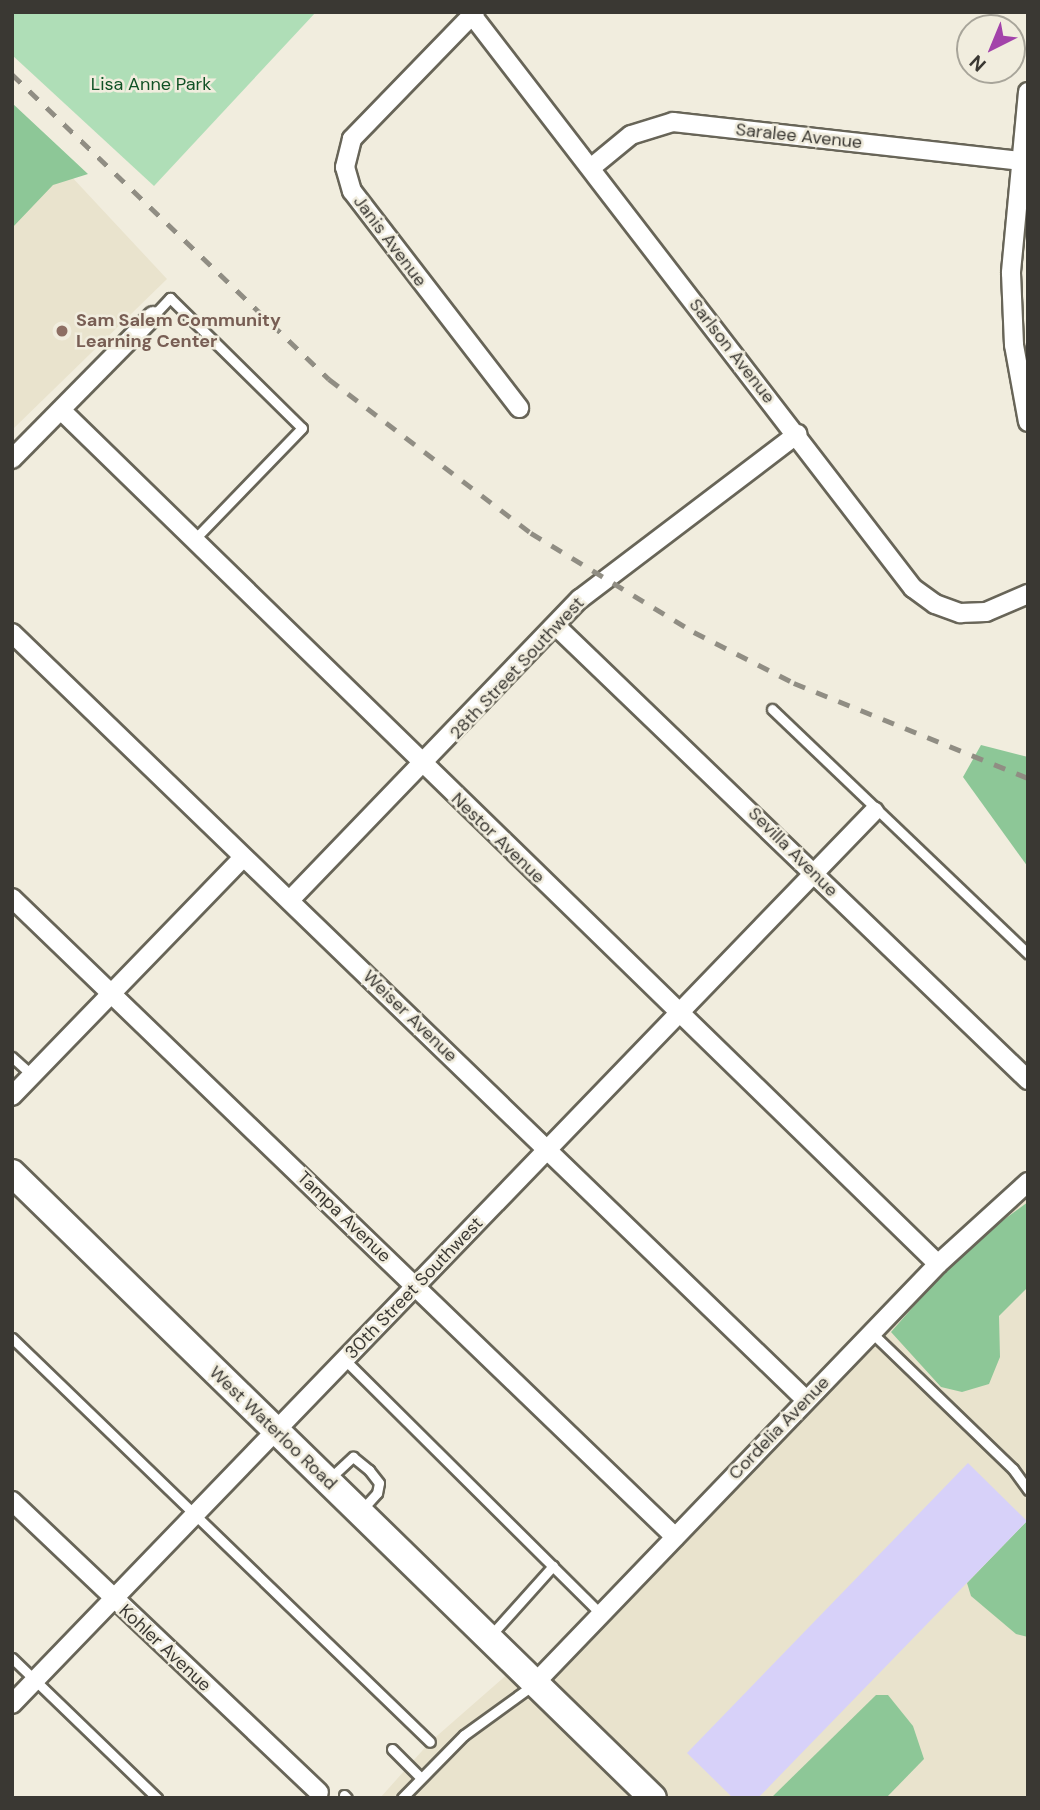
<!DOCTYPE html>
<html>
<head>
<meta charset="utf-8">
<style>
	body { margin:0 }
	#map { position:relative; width:1040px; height:1810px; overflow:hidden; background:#f1edde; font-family:"DM Sans",sans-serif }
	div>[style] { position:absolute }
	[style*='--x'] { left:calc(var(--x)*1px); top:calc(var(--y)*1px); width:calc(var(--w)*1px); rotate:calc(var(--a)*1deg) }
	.built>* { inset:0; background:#e9e3cd }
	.green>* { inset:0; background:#afdeb7 }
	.forest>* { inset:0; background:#8dc797 }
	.building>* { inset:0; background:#d7d1f9 }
	.roads { filter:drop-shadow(2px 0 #686558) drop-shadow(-2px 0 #686558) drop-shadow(0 2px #686558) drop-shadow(0 -2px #686558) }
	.service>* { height:9px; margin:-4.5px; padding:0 4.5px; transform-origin:4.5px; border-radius:4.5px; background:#fff }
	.minor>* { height:18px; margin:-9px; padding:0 9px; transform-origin:9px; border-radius:9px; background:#fff }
	.secondary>* { height:26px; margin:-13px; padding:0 13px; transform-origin:13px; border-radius:13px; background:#fff }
	.rail>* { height:4.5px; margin-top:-2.25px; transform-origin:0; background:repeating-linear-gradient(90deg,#908d83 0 12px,transparent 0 24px) }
	.dots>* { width:19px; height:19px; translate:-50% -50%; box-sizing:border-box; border:4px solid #f1edde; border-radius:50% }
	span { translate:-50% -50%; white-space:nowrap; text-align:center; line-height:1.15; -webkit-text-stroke:5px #f1edde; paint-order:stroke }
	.park-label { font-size:18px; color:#105125 }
	.street-label { font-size:18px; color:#3a3833 }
	.education-label { font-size:18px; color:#785e54; font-weight:700 }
	.left { translate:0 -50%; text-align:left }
	.frame { position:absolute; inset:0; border:14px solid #3a3833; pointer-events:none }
	.north { position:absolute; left:956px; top:14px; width:70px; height:70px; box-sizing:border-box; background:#f1edde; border:2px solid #a8a59a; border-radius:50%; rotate:223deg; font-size:19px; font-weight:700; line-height:28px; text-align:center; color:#3a3833 }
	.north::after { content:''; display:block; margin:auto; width:24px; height:32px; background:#a343aa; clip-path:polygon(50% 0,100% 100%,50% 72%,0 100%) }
</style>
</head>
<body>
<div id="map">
	<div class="built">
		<i style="clip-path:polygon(56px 160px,167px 279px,12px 430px,12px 205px)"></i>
		<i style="clip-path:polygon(1028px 1182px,1028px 1798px,380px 1798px,430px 1742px,519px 1664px,536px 1681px)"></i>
	</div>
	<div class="green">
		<i style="clip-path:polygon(12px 12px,316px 12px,154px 186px,12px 55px)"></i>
	</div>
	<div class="forest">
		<i style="clip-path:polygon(12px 103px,88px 174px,53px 185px,12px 228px)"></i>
		<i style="clip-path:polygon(981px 745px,1028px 757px,1028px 867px,963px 777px)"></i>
		<i style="clip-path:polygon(1028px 1202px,1028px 1287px,999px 1316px,1000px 1357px,989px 1384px,962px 1392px,941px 1387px,891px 1332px,965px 1248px)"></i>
		<i style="clip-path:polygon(1027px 1521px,1028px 1522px,1028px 1637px,1016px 1634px,971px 1596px,967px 1583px)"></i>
		<i style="clip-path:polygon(876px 1695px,888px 1695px,913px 1726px,924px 1759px,886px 1798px,771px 1798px)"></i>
	</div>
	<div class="building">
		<i style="clip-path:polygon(968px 1463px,1027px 1521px,758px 1798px,733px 1798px,687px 1753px)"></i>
	</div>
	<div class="roads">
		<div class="service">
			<i style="--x:153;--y:316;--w:25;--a:-47"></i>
			<i style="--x:170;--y:298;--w:185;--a:44.6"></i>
			<i style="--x:302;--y:428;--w:156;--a:134"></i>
			<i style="--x:772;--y:709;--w:354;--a:43.7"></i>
			<i style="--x:12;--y:1057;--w:27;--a:42"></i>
			<i style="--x:871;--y:1332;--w:197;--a:44"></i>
			<i style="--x:1013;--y:1469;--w:26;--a:54"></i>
			<i style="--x:12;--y:1338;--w:581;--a:44.02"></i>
			<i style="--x:345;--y:1360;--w:361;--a:44.8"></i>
			<i style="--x:329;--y:1479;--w:33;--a:-43"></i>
			<i style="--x:353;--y:1457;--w:21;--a:39"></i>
			<i style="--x:369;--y:1470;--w:16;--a:52"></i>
			<i style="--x:379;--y:1483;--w:10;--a:101"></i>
			<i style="--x:377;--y:1493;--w:24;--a:132"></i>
			<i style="--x:491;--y:1635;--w:93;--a:-48.1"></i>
			<i style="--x:12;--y:1658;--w:202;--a:44"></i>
			<i style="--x:392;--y:1749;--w:41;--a:45"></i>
			<i style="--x:344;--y:1795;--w:4;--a:45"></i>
			<i style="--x:402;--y:1798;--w:88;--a:-45.5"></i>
			<i style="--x:464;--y:1735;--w:85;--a:-35.9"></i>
		</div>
		<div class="minor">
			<i style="--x:475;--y:12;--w:177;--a:134.1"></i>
			<i style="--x:352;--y:139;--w:29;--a:104"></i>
			<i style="--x:345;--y:167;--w:25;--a:74"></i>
			<i style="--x:352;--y:191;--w:274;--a:52.4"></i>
			<i style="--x:472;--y:15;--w:723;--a:52.42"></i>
			<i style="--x:913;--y:588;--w:27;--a:36"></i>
			<i style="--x:935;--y:604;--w:27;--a:20"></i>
			<i style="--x:960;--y:613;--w:26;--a:-2"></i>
			<i style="--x:986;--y:612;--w:46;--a:-23.2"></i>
			<i style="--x:1028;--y:92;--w:182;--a:95.4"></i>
			<i style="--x:1011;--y:273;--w:72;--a:87.6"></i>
			<i style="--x:1014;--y:345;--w:78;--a:79.7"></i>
			<i style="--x:592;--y:167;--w:50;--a:-39.4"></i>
			<i style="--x:631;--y:135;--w:44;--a:-17.2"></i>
			<i style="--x:673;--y:122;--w:349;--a:6.4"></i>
			<i style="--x:61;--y:410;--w:1224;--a:44.24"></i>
			<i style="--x:12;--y:459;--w:201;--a:-45.4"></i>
			<i style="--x:556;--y:626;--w:655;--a:43.89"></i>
			<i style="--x:12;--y:633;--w:1104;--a:44.01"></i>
			<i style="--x:12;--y:898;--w:921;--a:43.94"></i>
			<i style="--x:290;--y:900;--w:418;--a:-46.1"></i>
			<i style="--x:580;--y:599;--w:273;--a:-37.2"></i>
			<i style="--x:12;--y:1096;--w:332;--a:-45.9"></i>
			<i style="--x:12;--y:1501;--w:423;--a:43.5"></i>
			<i style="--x:537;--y:1681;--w:579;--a:-46.12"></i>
			<i style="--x:938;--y:1264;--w:122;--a:-42.3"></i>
			<i style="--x:12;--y:1704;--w:1241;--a:-46.01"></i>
		</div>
		<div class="secondary">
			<i style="--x:12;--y:1173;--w:895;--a:44.28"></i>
		</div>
	</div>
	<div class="rail">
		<i style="--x:12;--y:74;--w:440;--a:43.9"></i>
		<i style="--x:329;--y:379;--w:254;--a:37.3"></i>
		<i style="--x:531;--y:533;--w:191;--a:31.3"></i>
		<i style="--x:694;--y:632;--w:112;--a:27"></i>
		<i style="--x:794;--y:683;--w:253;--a:22.1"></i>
	</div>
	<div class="dots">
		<i style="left:62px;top:331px;background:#8d6e63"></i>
	</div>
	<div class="park-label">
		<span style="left:151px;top:84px">Lisa Anne Park</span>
	</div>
	<div class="street-label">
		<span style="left:799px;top:136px;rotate:6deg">Saralee Avenue</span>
		<span style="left:390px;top:241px;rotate:53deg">Janis Avenue</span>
		<span style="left:732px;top:351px;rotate:52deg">Sarlson Avenue</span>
		<span style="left:517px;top:668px;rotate:-47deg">28th Street Southwest</span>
		<span style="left:498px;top:838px;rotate:44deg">Nestor Avenue</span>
		<span style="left:793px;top:852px;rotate:45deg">Sevilla Avenue</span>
		<span style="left:410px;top:1016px;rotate:44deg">Weiser Avenue</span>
		<span style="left:344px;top:1217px;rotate:44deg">Tampa Avenue</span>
		<span style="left:414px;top:1288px;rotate:-46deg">30th Street Southwest</span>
		<span style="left:273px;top:1428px;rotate:44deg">West Waterloo Road</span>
		<span style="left:779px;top:1428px;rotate:-46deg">Cordelia Avenue</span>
		<span style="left:165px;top:1648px;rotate:43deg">Kohler Avenue</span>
	</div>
	<div class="education-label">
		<span class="left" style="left:76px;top:331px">Sam Salem Community<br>Learning Center</span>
	</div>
	<div class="frame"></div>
	<div class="north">N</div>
</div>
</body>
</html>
